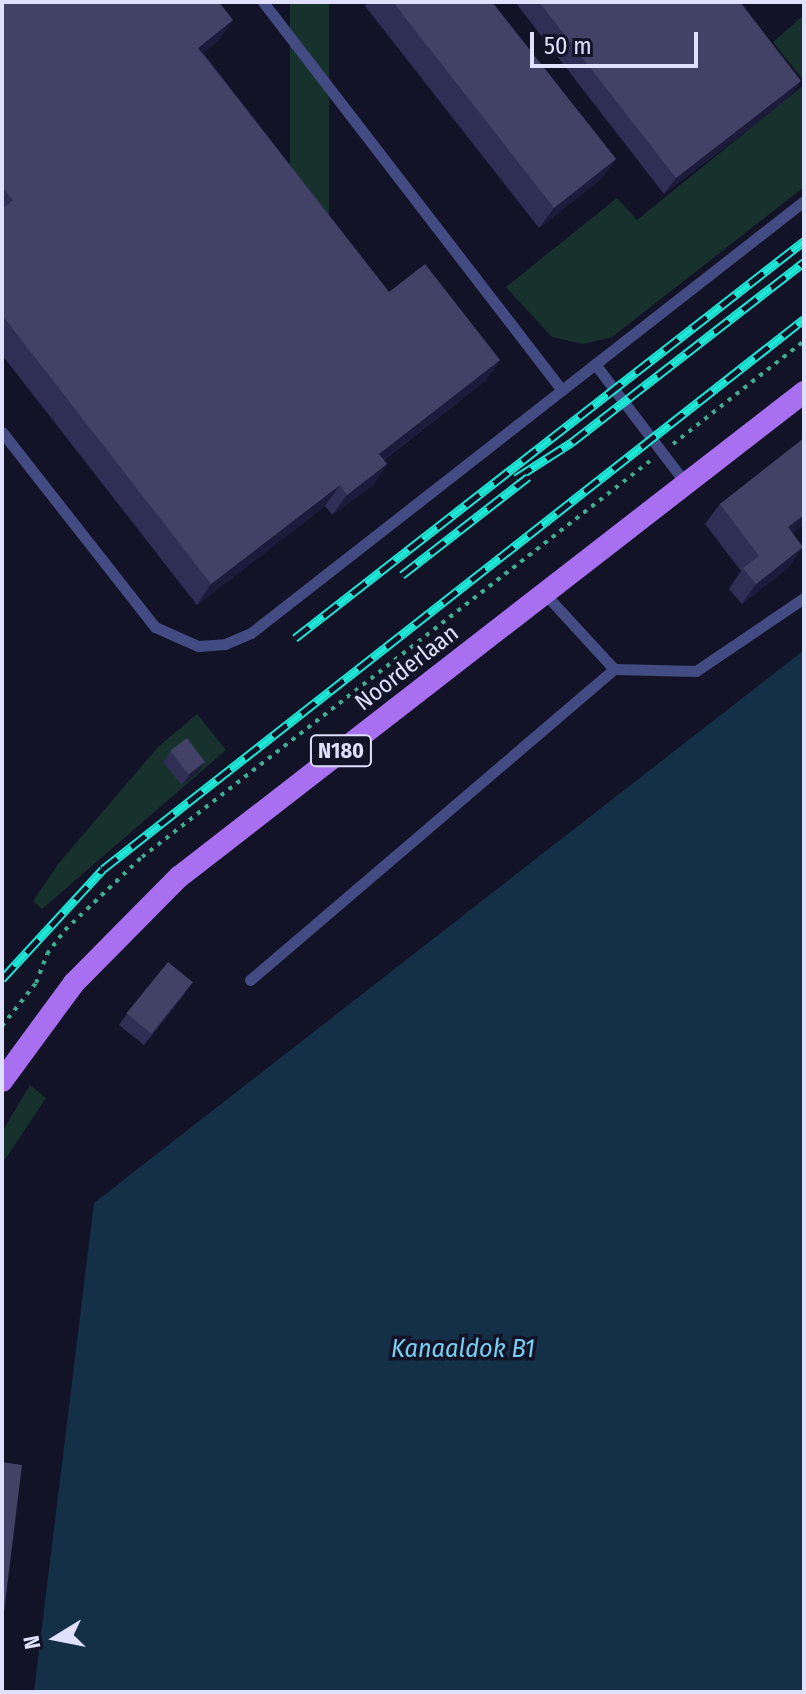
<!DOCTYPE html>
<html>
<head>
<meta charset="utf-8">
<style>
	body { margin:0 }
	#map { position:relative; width:806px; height:1694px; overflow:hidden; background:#131328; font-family:"Fira Sans Condensed",sans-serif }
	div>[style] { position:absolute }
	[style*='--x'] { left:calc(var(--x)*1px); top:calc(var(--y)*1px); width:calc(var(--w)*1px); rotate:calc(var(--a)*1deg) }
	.green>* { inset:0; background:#17322c; transform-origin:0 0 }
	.water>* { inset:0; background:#133047 }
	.path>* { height:4px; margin-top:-2px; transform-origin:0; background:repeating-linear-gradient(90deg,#3db094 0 4px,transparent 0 10px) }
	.service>* { height:11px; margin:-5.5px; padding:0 5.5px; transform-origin:5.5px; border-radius:5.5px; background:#434c82 }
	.primary>* { height:22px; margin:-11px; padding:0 11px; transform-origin:11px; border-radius:11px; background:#a870f1 }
	.rail>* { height:9px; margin-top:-4.5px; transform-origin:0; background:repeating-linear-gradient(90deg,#131328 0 18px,#1de8d7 0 36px); box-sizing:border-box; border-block:2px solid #1de8d7 }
	.wall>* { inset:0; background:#2f2e54 }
	.shaded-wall>* { inset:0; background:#1c1b3b }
	.building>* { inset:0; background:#424166; transform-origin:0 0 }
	span { translate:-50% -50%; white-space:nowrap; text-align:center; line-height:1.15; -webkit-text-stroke:7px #131328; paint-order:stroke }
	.shield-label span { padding:2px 6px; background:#131328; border:2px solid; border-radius:6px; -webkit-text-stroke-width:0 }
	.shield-label { font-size:22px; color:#dee0fc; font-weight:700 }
	.street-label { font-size:24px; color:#dee0fc }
	.water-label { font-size:26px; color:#76cff1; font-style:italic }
	.frame { position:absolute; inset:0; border:4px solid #dee0fc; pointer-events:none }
	.north { position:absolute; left:16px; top:1598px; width:80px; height:80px; -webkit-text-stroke:6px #131328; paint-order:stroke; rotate:260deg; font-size:22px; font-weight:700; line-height:32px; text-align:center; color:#dee0fc }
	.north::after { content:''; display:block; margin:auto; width:28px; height:36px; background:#dee0fc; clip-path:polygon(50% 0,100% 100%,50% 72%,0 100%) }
	.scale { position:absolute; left:530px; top:32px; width:168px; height:36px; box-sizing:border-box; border:4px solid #dee0fc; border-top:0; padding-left:10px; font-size:24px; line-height:28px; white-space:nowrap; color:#dee0fc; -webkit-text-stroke:6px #131328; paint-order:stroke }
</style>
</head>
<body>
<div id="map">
	<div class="green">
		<i style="left:290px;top:2px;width:39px;height:330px"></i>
		<i style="clip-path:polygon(804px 15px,804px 81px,773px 42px)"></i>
		<i style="clip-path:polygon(804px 85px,804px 187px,612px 337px,583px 344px,552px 337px,506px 287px,617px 198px,637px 220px)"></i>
		<i style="clip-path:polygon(197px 714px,226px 750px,42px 909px,33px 901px,59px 863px,158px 747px)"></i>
		<i style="clip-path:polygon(30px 1085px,46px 1098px,2px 1164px,2px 1132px)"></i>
	</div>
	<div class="water">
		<i style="clip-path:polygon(804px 650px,804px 1692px,34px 1692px,94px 1203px)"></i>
	</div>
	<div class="path">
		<i style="--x:673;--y:444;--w:167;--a:-38.2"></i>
		<i style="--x:2;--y:1026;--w:55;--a:-51.7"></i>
		<i style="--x:36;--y:983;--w:31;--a:-69"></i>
		<i style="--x:47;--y:954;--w:30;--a:-53"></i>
		<i style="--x:65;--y:930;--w:106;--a:-43.5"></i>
		<i style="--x:142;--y:857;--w:644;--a:-37.94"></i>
	</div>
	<div class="service">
		<i style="--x:263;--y:2;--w:488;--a:52.4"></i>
		<i style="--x:595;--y:364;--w:151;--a:52.8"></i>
		<i style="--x:2;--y:432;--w:248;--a:51.9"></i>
		<i style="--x:155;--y:627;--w:47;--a:23.8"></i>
		<i style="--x:198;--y:646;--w:27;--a:-4"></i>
		<i style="--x:225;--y:644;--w:28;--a:-23"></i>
		<i style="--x:251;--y:633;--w:702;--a:-38"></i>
		<i style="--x:614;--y:669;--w:82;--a:1.4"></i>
		<i style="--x:696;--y:671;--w:130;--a:-34.1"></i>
		<i style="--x:250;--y:980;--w:479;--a:-40.5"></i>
		<i style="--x:614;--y:669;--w:100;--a:-132.6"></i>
	</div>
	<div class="primary">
		<i style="--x:2;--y:1081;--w:122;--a:-53.7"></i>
		<i style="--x:74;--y:983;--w:149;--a:-45.3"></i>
		<i style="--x:179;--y:877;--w:791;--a:-37.81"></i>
	</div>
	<div class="rail">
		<i style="--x:516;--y:478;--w:67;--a:-32.7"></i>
		<i style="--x:572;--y:442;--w:294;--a:-37.8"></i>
		<i style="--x:402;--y:575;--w:160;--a:-37.9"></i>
		<i style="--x:295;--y:638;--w:646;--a:-37.95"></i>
		<i style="--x:2;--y:979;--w:149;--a:-47.4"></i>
		<i style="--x:103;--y:869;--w:891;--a:-38.12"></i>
	</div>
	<div class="wall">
		<i style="clip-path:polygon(2px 2px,233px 20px,218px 41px,203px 53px,389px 292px,500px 360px,485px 381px,384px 460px,387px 464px,373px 485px,332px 515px,325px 506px,197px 605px,2px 355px)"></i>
		<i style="clip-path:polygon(368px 2px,492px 2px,616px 159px,601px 179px,539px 228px,365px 6px)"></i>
		<i style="clip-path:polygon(515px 2px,740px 2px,790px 97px,664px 194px)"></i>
		<i style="clip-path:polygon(804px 438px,804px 524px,792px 533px,789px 567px,742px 604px,729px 589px,741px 571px,705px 524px,720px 504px)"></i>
		<i style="clip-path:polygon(171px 751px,197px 773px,182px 785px,163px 762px)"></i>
		<i style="clip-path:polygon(185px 993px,144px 1045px,119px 1025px,127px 1014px)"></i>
	</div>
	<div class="shaded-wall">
		<i style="clip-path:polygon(233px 20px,218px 41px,184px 68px,198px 48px)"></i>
		<i style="clip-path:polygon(801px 81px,790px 97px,664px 194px,676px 178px)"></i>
		<i style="clip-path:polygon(616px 159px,601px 179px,539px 228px,554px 208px)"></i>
		<i style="clip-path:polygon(500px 360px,485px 381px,365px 474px,379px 454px)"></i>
		<i style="clip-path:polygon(387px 464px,373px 485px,332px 515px,347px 495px)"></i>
		<i style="clip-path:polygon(340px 485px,325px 506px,197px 605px,211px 584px)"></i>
		<i style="clip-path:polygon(804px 515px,804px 524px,774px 547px,788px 527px)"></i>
		<i style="clip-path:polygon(803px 547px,789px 567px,742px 604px,756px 584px)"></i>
		<i style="clip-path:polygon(205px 762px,197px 773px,182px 785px,190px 774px)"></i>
	</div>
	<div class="building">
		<i style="clip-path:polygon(2px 2px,219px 2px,233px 20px,198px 48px,389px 292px,425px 264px,500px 360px,379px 454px,387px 464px,347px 495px,340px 485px,211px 584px,2px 315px,2px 209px,13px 200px,2px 187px)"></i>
		<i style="clip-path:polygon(393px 2px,492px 2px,616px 159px,554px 208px)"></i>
		<i style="clip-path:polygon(539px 2px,740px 2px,801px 81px,676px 178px)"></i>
		<i style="clip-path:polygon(804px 438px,804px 515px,788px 527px,803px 547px,756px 584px,743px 568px,759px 556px,720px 504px)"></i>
		<i style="left:187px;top:738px;width:30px;height:21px;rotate:53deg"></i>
		<i style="left:168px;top:962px;width:32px;height:66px;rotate:39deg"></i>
		<i style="clip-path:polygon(2px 1462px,22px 1465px,2px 1628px)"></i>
	</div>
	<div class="shield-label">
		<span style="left:341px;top:751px">N180</span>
	</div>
	<div class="street-label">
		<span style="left:407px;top:668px;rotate:-38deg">Noorderlaan</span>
	</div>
	<div class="water-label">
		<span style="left:463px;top:1349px">Kanaaldok B1</span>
	</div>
	<div class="frame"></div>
	<div class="north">N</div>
	<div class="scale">50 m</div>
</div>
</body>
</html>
